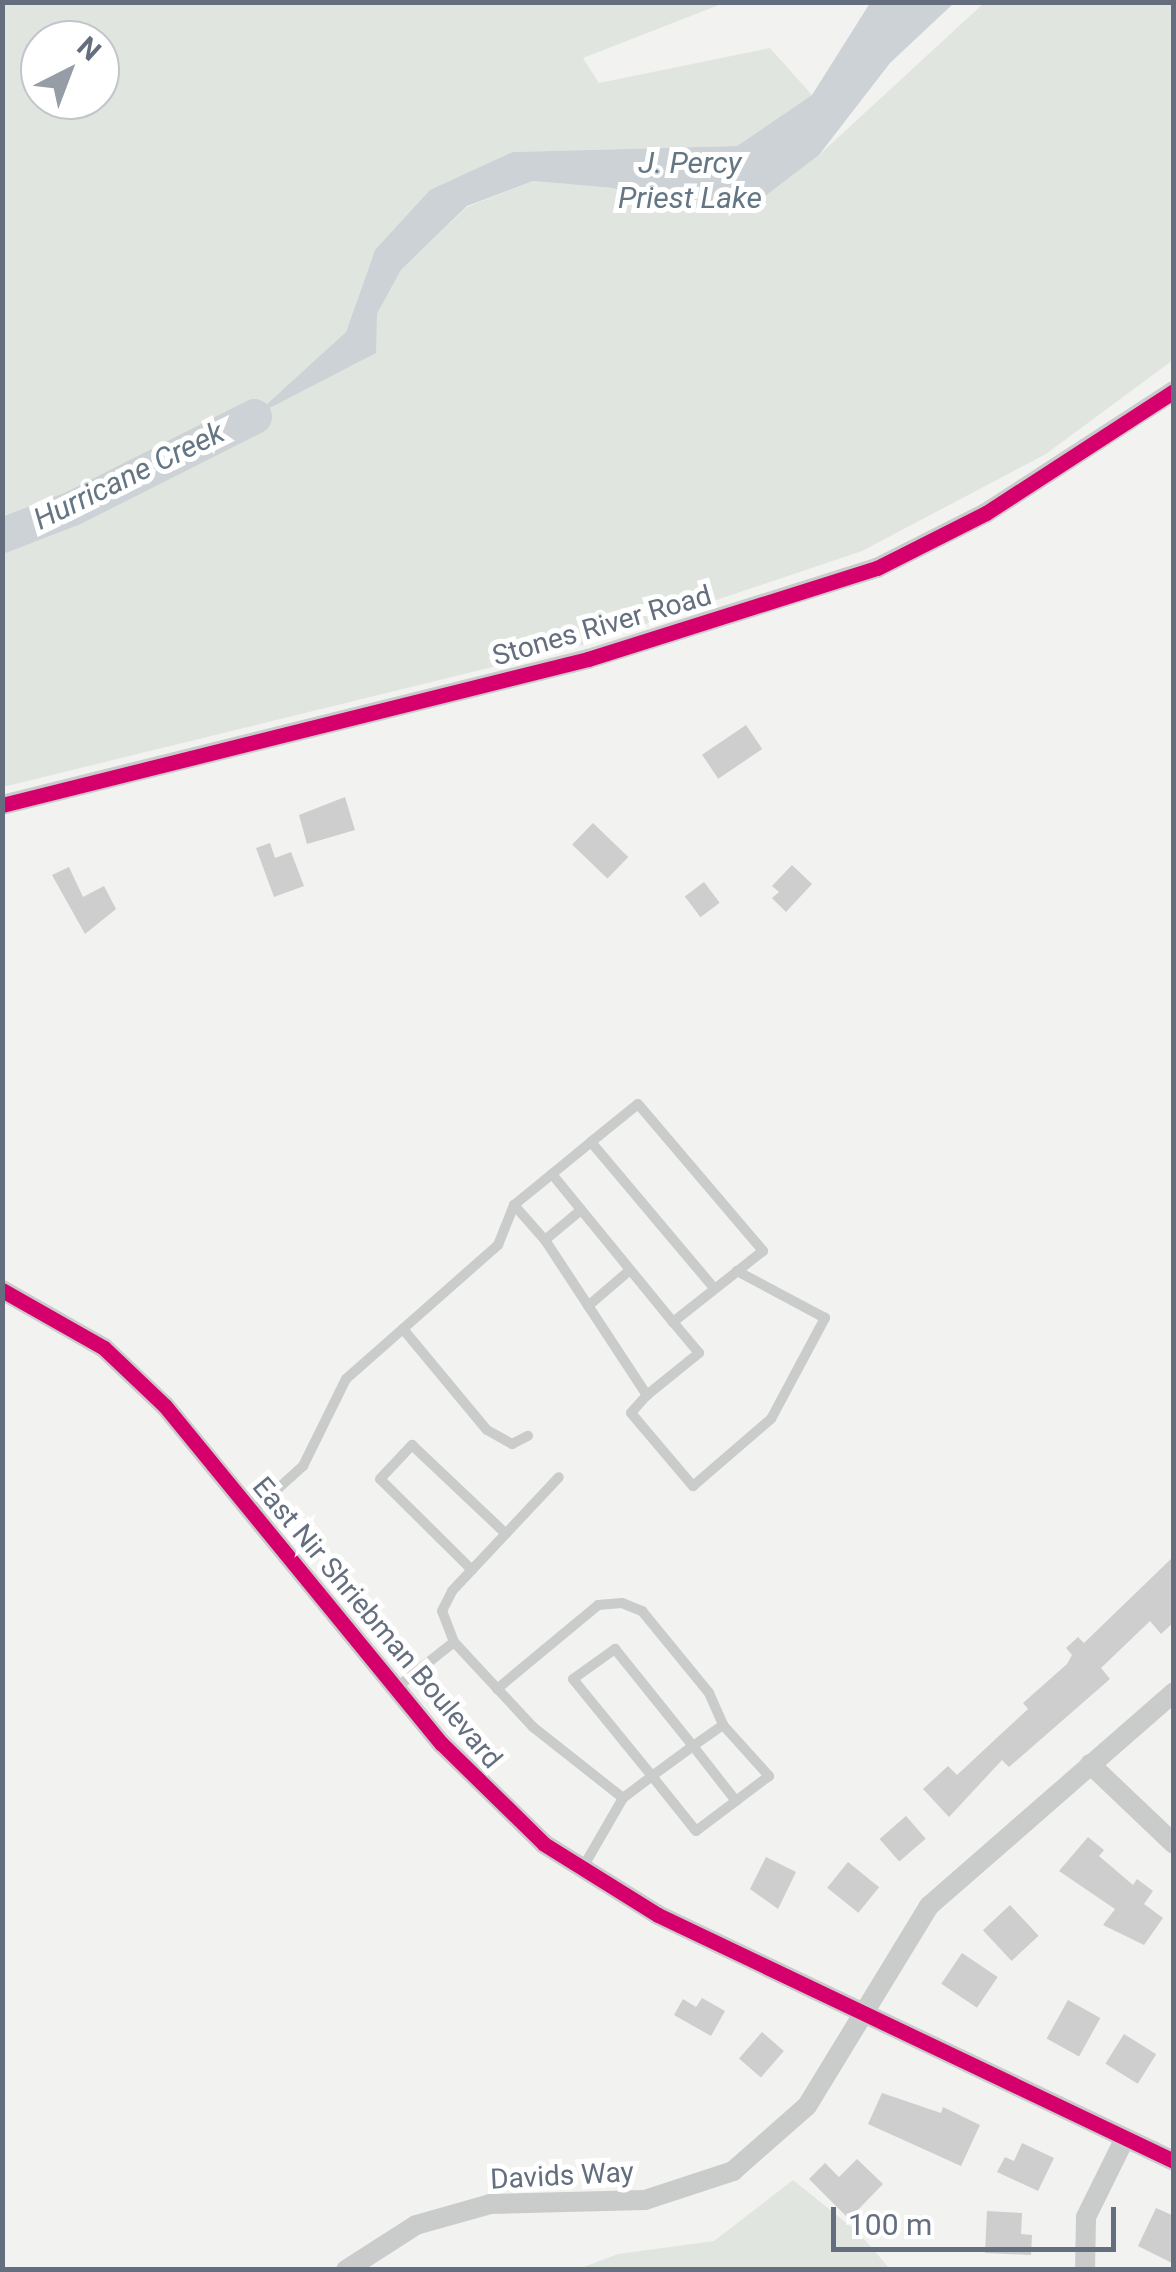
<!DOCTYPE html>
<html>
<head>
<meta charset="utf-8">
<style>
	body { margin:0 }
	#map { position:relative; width:1176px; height:2272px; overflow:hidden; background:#f2f3f0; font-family:Roboto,sans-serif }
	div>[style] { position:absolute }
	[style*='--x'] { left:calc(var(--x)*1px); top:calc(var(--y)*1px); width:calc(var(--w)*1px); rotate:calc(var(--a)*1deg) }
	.green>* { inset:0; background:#e1e5df }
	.water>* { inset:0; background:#ccd2d6 }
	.river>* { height:35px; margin:-17.5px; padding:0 17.5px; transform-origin:17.5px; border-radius:17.5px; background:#ccd2d6 }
	.building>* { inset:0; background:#cdcecd; transform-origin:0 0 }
	.lane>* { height:10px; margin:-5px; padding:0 5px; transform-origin:5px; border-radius:5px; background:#cacbcb }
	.street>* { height:20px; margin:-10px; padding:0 10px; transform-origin:10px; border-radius:10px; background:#cacbcb }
	.cycleway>* { height:15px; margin:-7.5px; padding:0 7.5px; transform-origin:7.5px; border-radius:7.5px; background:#d6006c }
	span { translate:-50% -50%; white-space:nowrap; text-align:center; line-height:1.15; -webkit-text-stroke:10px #fff; paint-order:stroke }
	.street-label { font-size:28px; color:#646e7f }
	.water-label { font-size:30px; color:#647684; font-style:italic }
	.frame { position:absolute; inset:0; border:5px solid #646e7f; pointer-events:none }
	.north { position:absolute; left:20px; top:20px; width:100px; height:100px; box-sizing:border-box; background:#fff; border:2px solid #c1c5cc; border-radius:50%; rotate:42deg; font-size:28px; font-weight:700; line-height:40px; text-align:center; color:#646e7f }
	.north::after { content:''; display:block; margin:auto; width:35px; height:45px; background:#969da7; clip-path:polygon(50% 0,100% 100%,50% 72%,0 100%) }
	.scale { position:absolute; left:831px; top:2207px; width:285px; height:45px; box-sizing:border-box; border:5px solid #646e7f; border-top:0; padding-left:12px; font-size:30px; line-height:35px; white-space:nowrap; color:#646e7f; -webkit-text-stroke:8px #fff; paint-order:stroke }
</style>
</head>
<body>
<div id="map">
	<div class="green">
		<i style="clip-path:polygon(evenodd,2px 3px,724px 3px,583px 58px,599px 83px,770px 48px,812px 95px,737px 146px,513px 152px,375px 250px,346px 332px,259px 413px,377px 314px,401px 270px,467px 207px,533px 181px,613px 188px,684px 212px,756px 203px,819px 155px,984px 3px,1173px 3px,1173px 360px,1046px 454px,862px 551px,586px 644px,3px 787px,2px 3px,40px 40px,100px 40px,100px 100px,40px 100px,40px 40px)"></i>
		<i style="clip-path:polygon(793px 2180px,859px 2233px,890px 2269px,578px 2269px,618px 2254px,714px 2241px)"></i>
	</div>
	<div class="water">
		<i style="clip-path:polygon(870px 3px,954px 3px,890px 63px,819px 155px,756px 203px,684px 212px,613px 188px,533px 181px,467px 206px,401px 270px,377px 314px,376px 353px,254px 416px,346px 332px,375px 250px,430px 190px,513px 152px,737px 146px,812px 95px)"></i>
	</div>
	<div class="river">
		<i style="--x:2;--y:535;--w:75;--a:-21.1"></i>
		<i style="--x:72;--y:508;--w:204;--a:-26.8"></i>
	</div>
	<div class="building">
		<i style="left:746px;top:725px;width:29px;height:53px;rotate:56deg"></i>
		<i style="clip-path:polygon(345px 797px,355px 830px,307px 844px,299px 815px)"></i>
		<i style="left:593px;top:823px;width:49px;height:30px;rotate:44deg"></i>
		<i style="clip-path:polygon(270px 843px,275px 858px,291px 852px,304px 886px,274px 897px,256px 848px)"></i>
		<i style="clip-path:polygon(792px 865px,812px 884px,786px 912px,772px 898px,779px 892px,772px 886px)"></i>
		<i style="clip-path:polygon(69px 867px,83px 897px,104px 886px,116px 909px,85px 934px,52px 875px)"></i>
		<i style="left:704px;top:882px;width:26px;height:24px;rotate:53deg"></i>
		<i style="clip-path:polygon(1174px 1556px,1174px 1622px,1161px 1634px,1150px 1621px,1101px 1668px,1110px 1679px,1009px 1767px,1002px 1760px,949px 1817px,923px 1789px,948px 1766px,957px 1775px,1028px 1709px,1023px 1703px,1067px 1664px,1072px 1655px,1066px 1648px,1078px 1637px,1084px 1643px)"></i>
		<i style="left:906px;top:1816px;width:30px;height:35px;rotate:49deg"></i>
		<i style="clip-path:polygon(1088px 1837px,1104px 1850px,1099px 1856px,1133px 1885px,1137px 1879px,1153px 1891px,1144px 1904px,1163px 1918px,1144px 1945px,1103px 1925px,1115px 1909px,1059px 1871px)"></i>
		<i style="clip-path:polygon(766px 1857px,796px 1872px,778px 1909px,750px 1889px)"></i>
		<i style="left:848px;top:1862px;width:40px;height:33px;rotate:39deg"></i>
		<i style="left:1010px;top:1905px;width:42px;height:37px;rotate:47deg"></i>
		<i style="left:962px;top:1953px;width:43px;height:37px;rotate:34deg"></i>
		<i style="clip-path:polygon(702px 1998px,725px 2011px,711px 2036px,674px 2015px,683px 1999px,696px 2007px)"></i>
		<i style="left:1068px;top:2000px;width:37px;height:44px;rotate:29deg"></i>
		<i style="left:762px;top:2032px;width:29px;height:35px;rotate:41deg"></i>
		<i style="left:1124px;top:2034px;width:38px;height:35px;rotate:32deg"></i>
		<i style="clip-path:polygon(882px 2093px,941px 2113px,943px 2107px,980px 2125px,961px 2166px,868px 2124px)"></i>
		<i style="clip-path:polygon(1022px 2143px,1054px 2158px,1038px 2191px,997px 2172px,1005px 2157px,1014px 2161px)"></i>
		<i style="clip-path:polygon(857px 2159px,883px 2184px,849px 2219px,809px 2179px,825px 2163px,839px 2177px)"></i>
		<i style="clip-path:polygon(1156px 2208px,1174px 2216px,1174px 2264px,1138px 2246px)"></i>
		<i style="clip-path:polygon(987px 2211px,1022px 2213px,1021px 2234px,1032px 2235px,1031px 2255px,985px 2253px)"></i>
	</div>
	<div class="lane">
		<i style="--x:591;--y:1142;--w:192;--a:49.9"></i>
		<i style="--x:514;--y:1205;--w:47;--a:48.5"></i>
		<i style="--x:545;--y:1240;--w:47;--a:-39.8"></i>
		<i style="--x:545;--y:1240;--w:186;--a:56.7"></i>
		<i style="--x:647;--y:1395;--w:67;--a:-38.9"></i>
		<i style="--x:699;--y:1353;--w:40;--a:-130"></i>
		<i style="--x:588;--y:1306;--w:55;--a:-40.6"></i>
		<i style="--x:403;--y:1329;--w:131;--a:50.3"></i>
		<i style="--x:487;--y:1430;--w:29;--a:29"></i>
		<i style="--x:512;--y:1444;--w:18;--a:-27"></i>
		<i style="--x:647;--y:1395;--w:24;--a:132"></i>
		<i style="--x:631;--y:1413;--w:96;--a:49.7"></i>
		<i style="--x:693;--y:1486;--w:103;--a:-40.7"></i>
		<i style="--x:771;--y:1419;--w:115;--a:-61.9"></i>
		<i style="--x:825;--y:1318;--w:100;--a:-151.9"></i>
		<i style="--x:252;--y:1512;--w:69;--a:-42"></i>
		<i style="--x:303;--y:1466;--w:97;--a:-63.7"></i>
		<i style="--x:346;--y:1379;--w:203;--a:-41.4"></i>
		<i style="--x:498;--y:1245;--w:43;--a:-68.2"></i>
		<i style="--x:514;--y:1205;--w:49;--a:-39.2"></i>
		<i style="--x:552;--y:1174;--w:50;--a:-39.4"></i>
		<i style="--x:591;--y:1142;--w:60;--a:-39"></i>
		<i style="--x:638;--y:1104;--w:193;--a:49.6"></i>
		<i style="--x:763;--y:1251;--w:115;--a:141.7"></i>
		<i style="--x:673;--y:1322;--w:191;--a:-129.3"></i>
		<i style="--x:472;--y:1570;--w:129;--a:-135.3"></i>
		<i style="--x:380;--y:1479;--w:47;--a:-46.7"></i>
		<i style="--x:412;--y:1445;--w:129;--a:43.4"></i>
		<i style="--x:454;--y:1642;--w:116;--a:47.1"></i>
		<i style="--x:533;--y:1727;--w:115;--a:38.3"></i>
		<i style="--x:623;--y:1798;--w:82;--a:120"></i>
		<i style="--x:396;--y:1688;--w:74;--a:-38.4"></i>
		<i style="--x:454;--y:1642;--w:33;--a:-111"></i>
		<i style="--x:442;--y:1611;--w:22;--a:-63"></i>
		<i style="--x:452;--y:1591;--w:156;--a:-46.8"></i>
		<i style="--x:497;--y:1689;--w:131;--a:-39.7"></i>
		<i style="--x:598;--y:1605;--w:24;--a:-5"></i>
		<i style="--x:622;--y:1603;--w:22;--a:22"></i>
		<i style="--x:642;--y:1611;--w:106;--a:50.7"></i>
		<i style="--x:709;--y:1693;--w:35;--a:66"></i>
		<i style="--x:623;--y:1798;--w:36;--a:-37"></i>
		<i style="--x:652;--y:1776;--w:51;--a:-36.2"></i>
		<i style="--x:693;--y:1746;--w:37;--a:-35"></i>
		<i style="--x:723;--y:1725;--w:69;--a:48"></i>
		<i style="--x:769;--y:1776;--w:91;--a:143"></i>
		<i style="--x:696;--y:1831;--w:70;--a:-128.7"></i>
		<i style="--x:652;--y:1776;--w:125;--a:-129.2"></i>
		<i style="--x:573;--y:1679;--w:52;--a:-35.5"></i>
		<i style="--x:615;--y:1649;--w:124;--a:51.2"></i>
		<i style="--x:693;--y:1746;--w:70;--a:52"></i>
	</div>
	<div class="street">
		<i style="--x:2;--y:805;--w:604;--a:-13.99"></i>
		<i style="--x:588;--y:659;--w:303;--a:-17.5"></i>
		<i style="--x:877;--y:568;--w:122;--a:-26.8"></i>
		<i style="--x:986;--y:513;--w:224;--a:-33"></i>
		<i style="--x:2;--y:1290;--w:117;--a:29.6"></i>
		<i style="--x:104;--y:1348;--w:84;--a:43.6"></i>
		<i style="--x:165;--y:1406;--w:436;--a:50.7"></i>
		<i style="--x:441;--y:1743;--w:144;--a:44.4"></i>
		<i style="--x:544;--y:1844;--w:134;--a:31.9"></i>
		<i style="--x:658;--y:1915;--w:572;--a:25.49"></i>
		<i style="--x:1090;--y:1764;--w:116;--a:43.6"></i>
		<i style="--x:346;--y:2270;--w:83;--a:-32.7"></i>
		<i style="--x:416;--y:2225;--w:77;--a:-15.8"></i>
		<i style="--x:490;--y:2204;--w:155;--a:-1.5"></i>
		<i style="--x:645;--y:2200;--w:93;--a:-18.2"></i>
		<i style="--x:733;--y:2171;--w:98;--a:-41.3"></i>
		<i style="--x:807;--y:2106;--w:234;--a:-58.6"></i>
		<i style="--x:929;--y:1906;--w:325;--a:-41.1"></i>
		<i style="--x:1085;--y:2270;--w:53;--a:-88.9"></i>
		<i style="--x:1086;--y:2217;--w:88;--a:-63.7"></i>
	</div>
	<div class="cycleway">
		<i style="--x:2;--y:805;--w:604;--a:-13.99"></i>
		<i style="--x:588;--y:659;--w:303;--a:-17.5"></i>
		<i style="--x:877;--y:568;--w:122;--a:-26.8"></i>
		<i style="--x:986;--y:513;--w:224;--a:-33"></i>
		<i style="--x:2;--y:1290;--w:117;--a:29.6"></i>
		<i style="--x:104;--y:1348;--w:84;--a:43.6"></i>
		<i style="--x:165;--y:1406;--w:436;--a:50.7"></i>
		<i style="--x:441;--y:1743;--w:144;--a:44.4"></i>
		<i style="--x:544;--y:1844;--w:134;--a:31.9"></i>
		<i style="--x:658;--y:1915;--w:572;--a:25.49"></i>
	</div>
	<div class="street-label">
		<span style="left:602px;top:626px;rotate:-16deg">Stones River Road</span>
		<span style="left:377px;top:1623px;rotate:50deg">East Nir Shriebman Boulevard</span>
		<span style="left:562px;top:2176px;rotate:-3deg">Davids Way</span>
	</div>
	<div class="water-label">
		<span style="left:690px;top:180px">J. Percy<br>Priest Lake</span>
		<span style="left:129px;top:476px;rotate:-26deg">Hurricane Creek</span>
	</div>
	<div class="frame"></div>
	<div class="north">N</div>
	<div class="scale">100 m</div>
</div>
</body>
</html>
